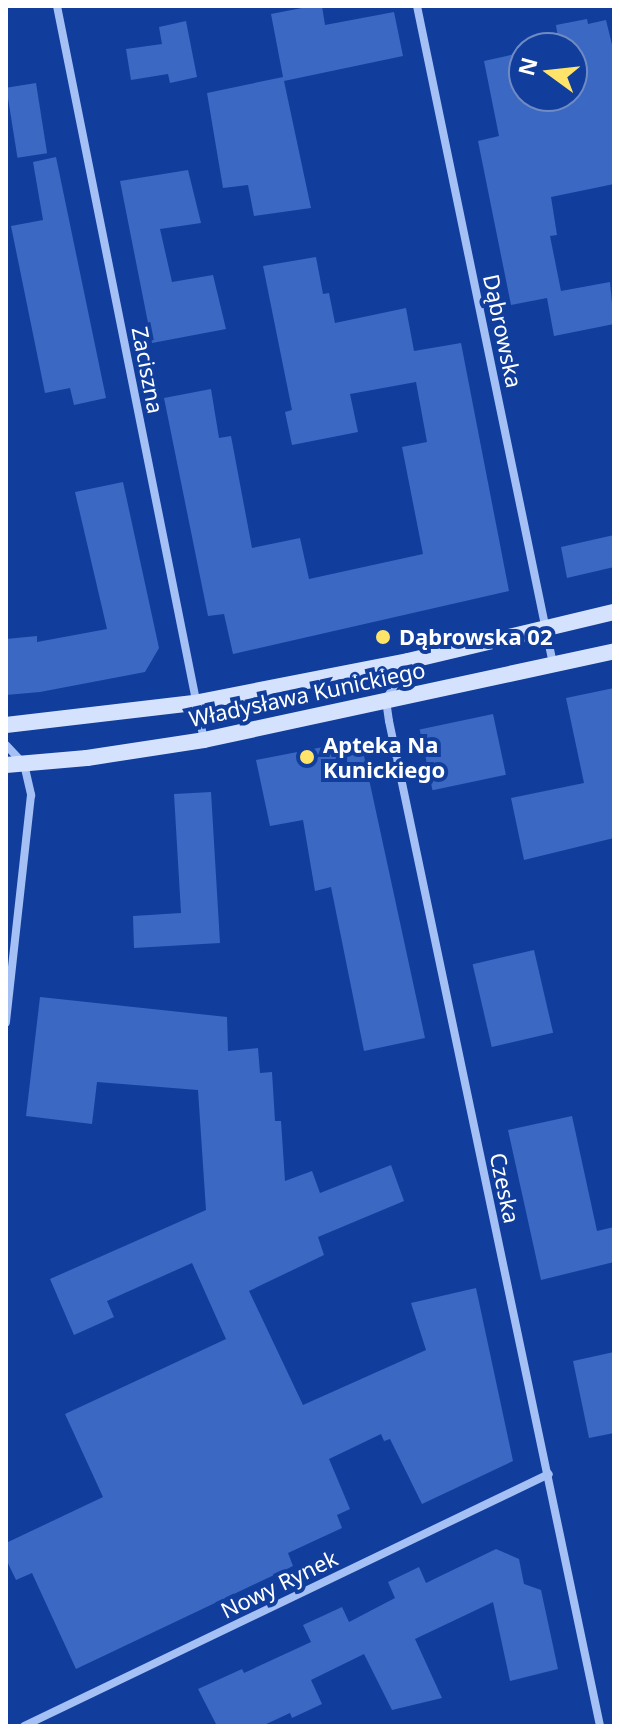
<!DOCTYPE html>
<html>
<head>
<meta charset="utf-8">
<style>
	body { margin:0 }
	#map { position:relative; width:620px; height:1732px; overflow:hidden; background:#113e9c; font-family:"Noto Sans",sans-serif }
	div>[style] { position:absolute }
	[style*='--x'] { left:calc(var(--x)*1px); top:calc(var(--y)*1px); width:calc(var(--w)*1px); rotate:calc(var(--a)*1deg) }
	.building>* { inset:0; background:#3a68c3; transform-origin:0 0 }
	.minor>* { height:8px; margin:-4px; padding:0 4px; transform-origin:4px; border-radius:4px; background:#a5c0f5 }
	.secondary>* { height:16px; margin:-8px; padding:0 8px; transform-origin:8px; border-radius:8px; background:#d5e2fd }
	.dots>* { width:22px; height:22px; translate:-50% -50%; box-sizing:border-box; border:4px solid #113e9c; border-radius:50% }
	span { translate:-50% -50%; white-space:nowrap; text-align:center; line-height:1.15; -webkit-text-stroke:8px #113e9c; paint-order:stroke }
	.street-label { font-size:22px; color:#fff }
	.poi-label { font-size:22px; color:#fff; font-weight:700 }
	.left { translate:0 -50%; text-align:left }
	.frame { position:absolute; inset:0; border:8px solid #fff; pointer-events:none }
	.north { position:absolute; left:508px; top:32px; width:80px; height:80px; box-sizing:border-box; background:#113e9c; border:2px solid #708bc4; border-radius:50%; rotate:285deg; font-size:22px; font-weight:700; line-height:32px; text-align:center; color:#fff }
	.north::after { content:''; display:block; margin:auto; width:28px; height:36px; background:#ffe469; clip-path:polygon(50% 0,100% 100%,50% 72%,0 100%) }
</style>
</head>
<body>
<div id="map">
	<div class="building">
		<i style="clip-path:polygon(312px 6px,322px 6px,325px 25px,394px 12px,403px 56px,284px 81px,311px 208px,254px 216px,248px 185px,223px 188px,207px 93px,283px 77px,271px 14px)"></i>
		<i style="clip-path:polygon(587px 19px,588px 24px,606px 20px,614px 53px,614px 184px,551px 197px,557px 235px,550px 236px,561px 291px,610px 282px,614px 324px,554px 336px,547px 298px,511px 305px,478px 141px,499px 136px,484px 61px,524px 52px,524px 96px,572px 96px,572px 48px,544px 48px,559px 45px,556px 25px)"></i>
		<i style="clip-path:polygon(186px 21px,197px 77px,170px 83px,168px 74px,131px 80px,126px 49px,162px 44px,159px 27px)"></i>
		<i style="left:36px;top:83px;width:71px;height:30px;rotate:81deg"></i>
		<i style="clip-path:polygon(56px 157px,106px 398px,74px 405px,70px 388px,45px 393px,11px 226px,43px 220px,33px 162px)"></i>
		<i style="clip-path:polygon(188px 170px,201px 223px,160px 229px,172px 282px,213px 275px,226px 329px,152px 343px,120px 181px)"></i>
		<i style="clip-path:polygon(316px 257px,323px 294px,329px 293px,335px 323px,406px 308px,414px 351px,461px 343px,509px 591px,233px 654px,224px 614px,208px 616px,164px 398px,211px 389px,219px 438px,231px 436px,252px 548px,300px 538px,309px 579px,423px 554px,402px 447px,427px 442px,416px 382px,350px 394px,358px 432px,292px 445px,285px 412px,292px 410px,263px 266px)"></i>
		<i style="clip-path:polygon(123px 482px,159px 648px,145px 672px,40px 692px,6px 695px,6px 639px,37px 636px,37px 642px,107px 629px,75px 492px)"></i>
		<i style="clip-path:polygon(614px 535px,614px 567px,567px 578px,561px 547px)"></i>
		<i style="clip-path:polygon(614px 688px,614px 838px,524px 860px,511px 798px,584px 783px,566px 698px)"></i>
		<i style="left:493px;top:714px;width:62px;height:75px;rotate:78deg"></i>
		<i style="clip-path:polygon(344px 743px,364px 756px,425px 1038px,364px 1051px,331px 887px,315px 891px,303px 820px,270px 826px,256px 760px)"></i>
		<i style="clip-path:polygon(211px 792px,220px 943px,134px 948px,133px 916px,181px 913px,174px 794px)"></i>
		<i style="left:534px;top:950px;width:85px;height:63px;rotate:77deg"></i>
		<i style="clip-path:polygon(40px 997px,227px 1017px,228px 1051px,258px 1048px,260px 1073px,272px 1072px,275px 1121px,281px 1121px,285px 1181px,312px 1171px,320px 1193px,391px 1165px,404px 1201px,318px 1237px,324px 1255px,249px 1291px,303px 1405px,426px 1350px,411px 1303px,476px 1288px,513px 1461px,422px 1504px,390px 1439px,384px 1441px,381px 1434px,329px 1459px,350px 1509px,337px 1515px,342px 1528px,288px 1553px,293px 1566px,76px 1669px,32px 1573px,16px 1580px,6px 1559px,6px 1543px,103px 1497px,65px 1414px,226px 1339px,192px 1263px,107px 1301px,114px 1317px,74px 1335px,50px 1279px,206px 1210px,198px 1090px,97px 1082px,92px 1124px,26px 1116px)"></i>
		<i style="clip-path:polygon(572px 1116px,597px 1231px,614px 1227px,614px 1262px,541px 1280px,508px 1130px)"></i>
		<i style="clip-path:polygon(614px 1352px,614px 1433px,589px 1438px,573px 1361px)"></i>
		<i style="clip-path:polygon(496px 1549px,519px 1559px,524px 1584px,541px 1590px,558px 1669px,510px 1681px,493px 1602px,415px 1639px,442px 1698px,392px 1710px,364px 1654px,311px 1680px,322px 1704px,292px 1718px,290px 1713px,262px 1726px,217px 1726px,198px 1689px,242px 1669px,244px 1673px,311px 1642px,303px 1625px,342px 1607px,349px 1622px,395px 1598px,388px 1582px,419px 1567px,426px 1583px)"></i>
	</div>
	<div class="minor">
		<i style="--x:57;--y:6;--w:749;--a:78.68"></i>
		<i style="--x:417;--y:6;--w:672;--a:78.32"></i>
		<i style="--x:407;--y:663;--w:43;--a:119.6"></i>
		<i style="--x:386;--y:700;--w:21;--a:82"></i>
		<i style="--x:389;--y:721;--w:1027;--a:78.14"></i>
		<i style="--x:6;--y:745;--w:26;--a:47"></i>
		<i style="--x:24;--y:764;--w:32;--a:77"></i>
		<i style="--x:31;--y:795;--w:229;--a:96.3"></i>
		<i style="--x:24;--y:1726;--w:582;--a:-25.64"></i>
	</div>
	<div class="secondary">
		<i style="--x:6;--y:725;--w:189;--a:-6.7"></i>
		<i style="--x:194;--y:703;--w:218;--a:-11.1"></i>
		<i style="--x:408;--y:661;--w:212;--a:-13.4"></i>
		<i style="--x:6;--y:765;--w:81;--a:-4.9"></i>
		<i style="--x:87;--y:758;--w:118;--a:-8.7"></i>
		<i style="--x:204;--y:740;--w:420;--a:-12.2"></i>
	</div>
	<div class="dots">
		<i style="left:383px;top:637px;background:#ffe469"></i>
		<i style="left:307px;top:757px;background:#ffe469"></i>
	</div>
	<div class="street-label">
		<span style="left:503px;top:331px;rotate:78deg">Dąbrowska</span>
		<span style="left:148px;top:370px;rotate:79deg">Zaciszna</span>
		<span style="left:307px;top:694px;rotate:-12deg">Władysława Kunickiego</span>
		<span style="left:505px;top:1188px;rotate:78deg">Czeska</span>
		<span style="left:279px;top:1584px;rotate:-26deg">Nowy Rynek</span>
	</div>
	<div class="poi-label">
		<span class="left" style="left:399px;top:637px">Dąbrowska 02</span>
		<span class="left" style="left:323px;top:757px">Apteka Na<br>Kunickiego</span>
	</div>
	<div class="frame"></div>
	<div class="north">N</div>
</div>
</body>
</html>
